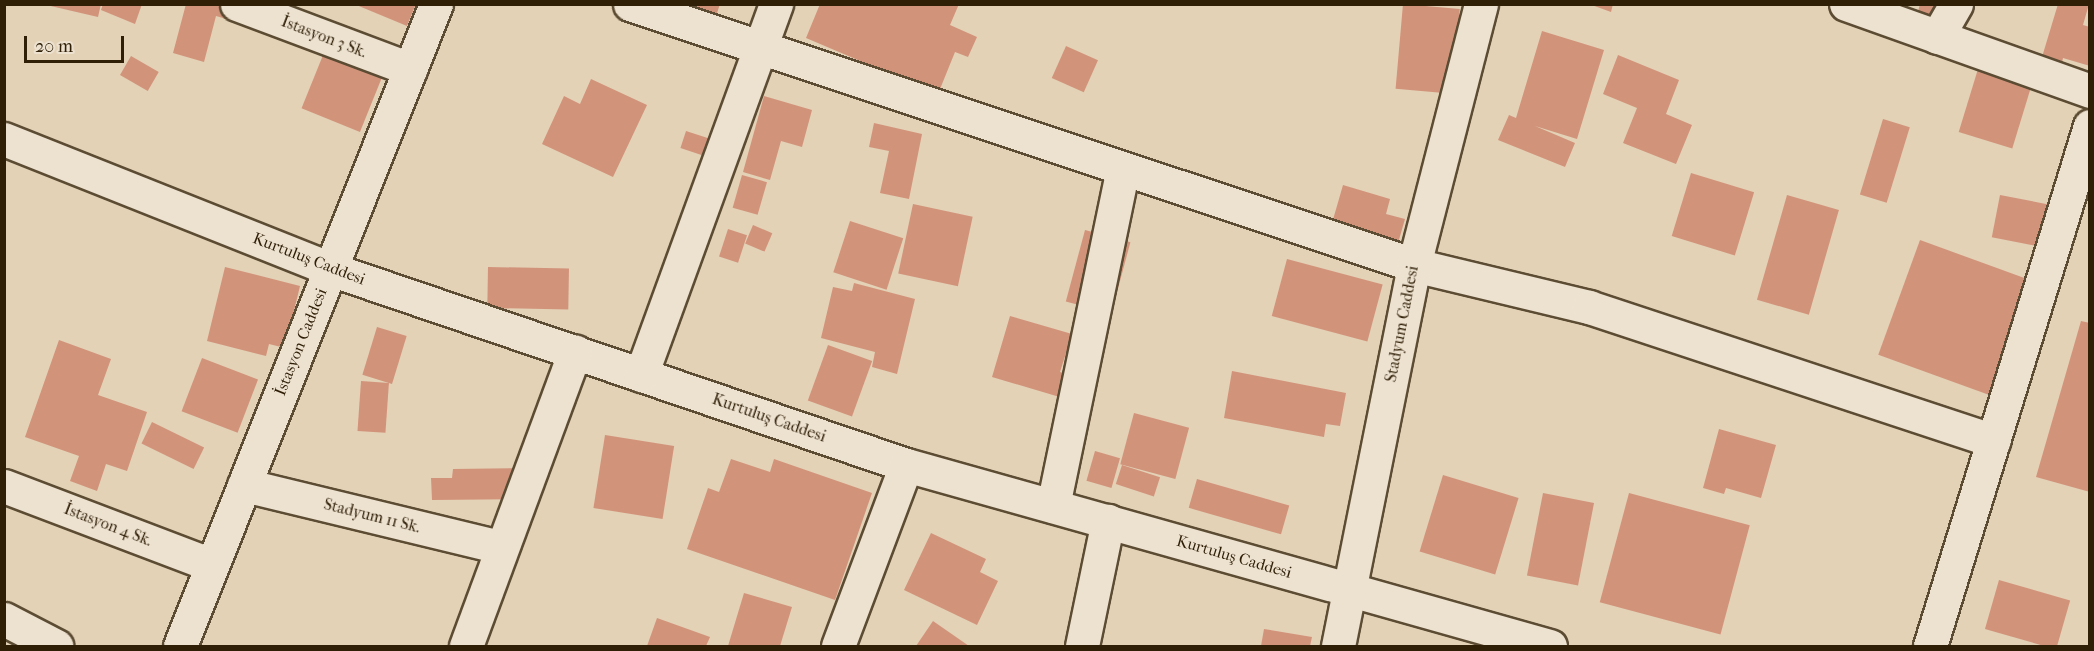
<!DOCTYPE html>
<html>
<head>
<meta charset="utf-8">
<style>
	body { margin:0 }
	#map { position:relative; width:2094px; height:651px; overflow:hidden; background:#e3d2b6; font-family:"IM FELL French Canon",serif }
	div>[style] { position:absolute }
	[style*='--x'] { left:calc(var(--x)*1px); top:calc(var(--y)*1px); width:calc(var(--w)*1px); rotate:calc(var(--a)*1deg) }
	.building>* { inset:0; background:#d2937b; transform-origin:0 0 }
	.roads { filter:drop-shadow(2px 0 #5c4c33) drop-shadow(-2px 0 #5c4c33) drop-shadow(0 2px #5c4c33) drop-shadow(0 -2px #5c4c33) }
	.minor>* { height:33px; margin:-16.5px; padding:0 16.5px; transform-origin:16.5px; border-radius:16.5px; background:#ede2d0 }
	span { translate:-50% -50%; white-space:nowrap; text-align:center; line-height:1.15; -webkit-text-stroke:4.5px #ede2d0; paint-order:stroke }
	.street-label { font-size:16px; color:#2f1f07 }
	.frame { position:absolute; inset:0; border:6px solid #2f1f07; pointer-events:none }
	.scale { position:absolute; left:24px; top:36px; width:100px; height:27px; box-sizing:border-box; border:3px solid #2f1f07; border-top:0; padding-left:8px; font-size:18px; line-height:21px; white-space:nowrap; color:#2f1f07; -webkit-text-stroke:4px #ede2d0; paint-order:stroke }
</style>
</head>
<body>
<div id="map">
	<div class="building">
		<i style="clip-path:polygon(42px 4px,101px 4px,98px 17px)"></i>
		<i style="clip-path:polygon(103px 4px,142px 4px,135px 24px,101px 10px)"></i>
		<i style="clip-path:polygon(186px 4px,268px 4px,261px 29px,216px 16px,204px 62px,173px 53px)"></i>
		<i style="clip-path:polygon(354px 4px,416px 4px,407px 26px)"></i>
		<i style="clip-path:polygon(660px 4px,720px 4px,712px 28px)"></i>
		<i style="clip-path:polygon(820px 4px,959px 4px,950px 25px,977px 37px,968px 57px,955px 52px,938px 94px,806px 38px)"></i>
		<i style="left:1403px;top:4px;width:57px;height:85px;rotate:5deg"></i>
		<i style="clip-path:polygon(1589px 4px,1613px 4px,1611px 12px)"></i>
		<i style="clip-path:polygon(1920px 4px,1955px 4px,1947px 29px,1916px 19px)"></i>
		<i style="clip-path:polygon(2058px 4px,2089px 4px,2083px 25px,2090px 27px,2090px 66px,2063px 58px,2060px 72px,2039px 67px)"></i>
		<i style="left:336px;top:23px;width:63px;height:92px;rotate:22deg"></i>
		<i style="clip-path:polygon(1542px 31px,1604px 50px,1577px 139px,1535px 126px,1575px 143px,1565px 167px,1498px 140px,1509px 115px,1516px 118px)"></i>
		<i style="left:1066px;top:46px;width:35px;height:35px;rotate:24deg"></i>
		<i style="clip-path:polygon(1618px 55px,1679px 80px,1666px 114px,1692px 125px,1676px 164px,1623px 143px,1637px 108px,1603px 94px)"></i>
		<i style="left:131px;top:56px;width:32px;height:22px;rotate:30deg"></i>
		<i style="left:1978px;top:69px;width:56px;height:66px;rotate:17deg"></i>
		<i style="clip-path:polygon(591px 79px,647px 105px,613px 177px,542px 144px,564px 96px,580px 104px)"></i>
		<i style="clip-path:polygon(764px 96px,812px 110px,802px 147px,781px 141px,770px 180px,743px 172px)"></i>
		<i style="left:1883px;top:119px;width:28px;height:79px;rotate:17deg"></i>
		<i style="clip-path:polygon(874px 123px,922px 134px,909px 199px,880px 193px,889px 151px,869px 147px)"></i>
		<i style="left:686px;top:131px;width:26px;height:18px;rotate:18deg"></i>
		<i style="left:1691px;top:173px;width:66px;height:66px;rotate:17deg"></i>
		<i style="left:742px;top:175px;width:26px;height:34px;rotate:16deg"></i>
		<i style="clip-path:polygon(1343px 185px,1390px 199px,1386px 214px,1405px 219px,1396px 250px,1330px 230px)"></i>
		<i style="left:1787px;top:195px;width:54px;height:109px;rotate:16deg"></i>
		<i style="left:2000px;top:195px;width:61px;height:43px;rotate:11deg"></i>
		<i style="left:913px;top:204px;width:61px;height:71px;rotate:12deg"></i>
		<i style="left:850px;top:221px;width:56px;height:54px;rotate:18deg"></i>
		<i style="left:753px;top:225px;width:21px;height:20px;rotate:23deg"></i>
		<i style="left:728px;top:229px;width:20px;height:29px;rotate:18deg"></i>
		<i style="left:1085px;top:230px;width:47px;height:74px;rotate:15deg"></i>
		<i style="left:1920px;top:240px;width:138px;height:122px;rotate:20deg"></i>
		<i style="left:1287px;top:259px;width:99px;height:59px;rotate:15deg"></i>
		<i style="clip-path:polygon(225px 267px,300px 286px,285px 348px,269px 344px,266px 356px,207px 341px)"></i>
		<i style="left:488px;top:267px;width:81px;height:41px;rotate:1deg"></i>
		<i style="clip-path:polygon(854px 283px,915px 299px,897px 374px,872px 367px,875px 352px,821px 338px,833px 287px,852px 291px)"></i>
		<i style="clip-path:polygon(1010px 316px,1072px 334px,1060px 372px,1080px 378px,1073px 401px,992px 377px)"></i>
		<i style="clip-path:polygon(2081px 321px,2090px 323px,2090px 492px,2036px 477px)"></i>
		<i style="left:377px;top:327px;width:31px;height:50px;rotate:17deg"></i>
		<i style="clip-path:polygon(59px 340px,111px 359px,98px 395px,147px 412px,127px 471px,106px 464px,97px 491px,70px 481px,79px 456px,25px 437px)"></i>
		<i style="left:828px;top:345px;width:47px;height:59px;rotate:20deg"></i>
		<i style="left:202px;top:358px;width:60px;height:57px;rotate:21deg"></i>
		<i style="clip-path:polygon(1232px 371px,1346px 393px,1340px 426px,1326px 424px,1324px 437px,1224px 418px)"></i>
		<i style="left:361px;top:381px;width:28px;height:50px;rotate:4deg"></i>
		<i style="left:1134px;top:413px;width:57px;height:53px;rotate:15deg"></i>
		<i style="left:152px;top:422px;width:58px;height:24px;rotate:26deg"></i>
		<i style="clip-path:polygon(1719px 429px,1776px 445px,1761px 498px,1726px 488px,1724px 494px,1703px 488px)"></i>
		<i style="left:605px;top:435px;width:70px;height:74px;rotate:9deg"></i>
		<i style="left:1095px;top:451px;width:26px;height:31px;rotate:16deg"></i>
		<i style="clip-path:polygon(731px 459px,770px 472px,774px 459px,872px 493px,835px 600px,687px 549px,708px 488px,719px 492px)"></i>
		<i style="left:1122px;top:465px;width:40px;height:20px;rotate:18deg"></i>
		<i style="clip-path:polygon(527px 468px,527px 499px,432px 500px,431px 478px,452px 478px,453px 469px)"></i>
		<i style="left:1443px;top:475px;width:79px;height:80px;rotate:17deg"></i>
		<i style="left:1197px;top:479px;width:96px;height:30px;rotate:16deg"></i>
		<i style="left:1543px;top:493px;width:52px;height:84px;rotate:11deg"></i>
		<i style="left:1629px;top:493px;width:125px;height:113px;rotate:15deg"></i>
		<i style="clip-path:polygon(931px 533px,986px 559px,980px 572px,998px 581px,977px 625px,904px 590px)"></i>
		<i style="left:1999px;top:580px;width:74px;height:51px;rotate:16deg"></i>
		<i style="clip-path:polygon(744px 593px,792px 607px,780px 646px,728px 646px)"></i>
		<i style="clip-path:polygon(657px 618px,710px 637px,706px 646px,647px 646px)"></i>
		<i style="clip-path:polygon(933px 621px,969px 646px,916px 646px)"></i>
		<i style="clip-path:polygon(1264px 629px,1312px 637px,1310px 646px,1261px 646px)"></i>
	</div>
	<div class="roads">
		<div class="minor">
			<i style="--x:237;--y:4;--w:185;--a:20.6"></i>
			<i style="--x:630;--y:4;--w:826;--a:18.41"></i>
			<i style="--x:1414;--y:265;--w:180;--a:13.5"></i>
			<i style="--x:1589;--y:307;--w:426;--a:18.3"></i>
			<i style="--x:1846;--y:4;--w:259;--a:19.6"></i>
			<i style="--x:1937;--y:37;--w:38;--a:-60"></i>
			<i style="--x:4;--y:139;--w:351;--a:21.7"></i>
			<i style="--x:330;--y:269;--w:608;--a:18.79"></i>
			<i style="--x:906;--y:465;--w:669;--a:15.7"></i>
			<i style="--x:641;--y:375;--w:395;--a:-70"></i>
			<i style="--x:244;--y:485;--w:263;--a:13.6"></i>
			<i style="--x:4;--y:486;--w:222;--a:20.8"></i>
			<i style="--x:1053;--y:506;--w:344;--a:-78.3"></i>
			<i style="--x:4;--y:619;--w:59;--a:27.4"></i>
			<i style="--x:180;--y:646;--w:691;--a:-68.26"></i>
			<i style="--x:466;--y:646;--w:314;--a:-69.7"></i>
			<i style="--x:838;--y:646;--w:193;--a:-69.4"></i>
			<i style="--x:1082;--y:646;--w:128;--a:-78.3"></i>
			<i style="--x:1338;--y:646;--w:389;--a:-78.7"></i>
			<i style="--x:1414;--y:265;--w:269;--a:-75.6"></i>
			<i style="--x:1930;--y:646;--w:544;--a:-72.9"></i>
		</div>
	</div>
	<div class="street-label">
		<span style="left:324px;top:37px;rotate:21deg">İstasyon 3 Sk.</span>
		<span style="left:309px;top:259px;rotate:21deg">Kurtuluş Caddesi</span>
		<span style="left:1402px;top:324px;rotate:-79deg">Stadyum Caddesi</span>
		<span style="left:301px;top:342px;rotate:-68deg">İstasyon Caddesi</span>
		<span style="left:769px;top:418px;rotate:19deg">Kurtuluş Caddesi</span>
		<span style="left:372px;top:516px;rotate:14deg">Stadyum 11 Sk.</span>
		<span style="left:108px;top:525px;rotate:21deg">İstasyon 4 Sk.</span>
		<span style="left:1234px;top:557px;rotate:16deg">Kurtuluş Caddesi</span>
	</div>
	<div class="frame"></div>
	<div class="scale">20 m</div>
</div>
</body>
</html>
